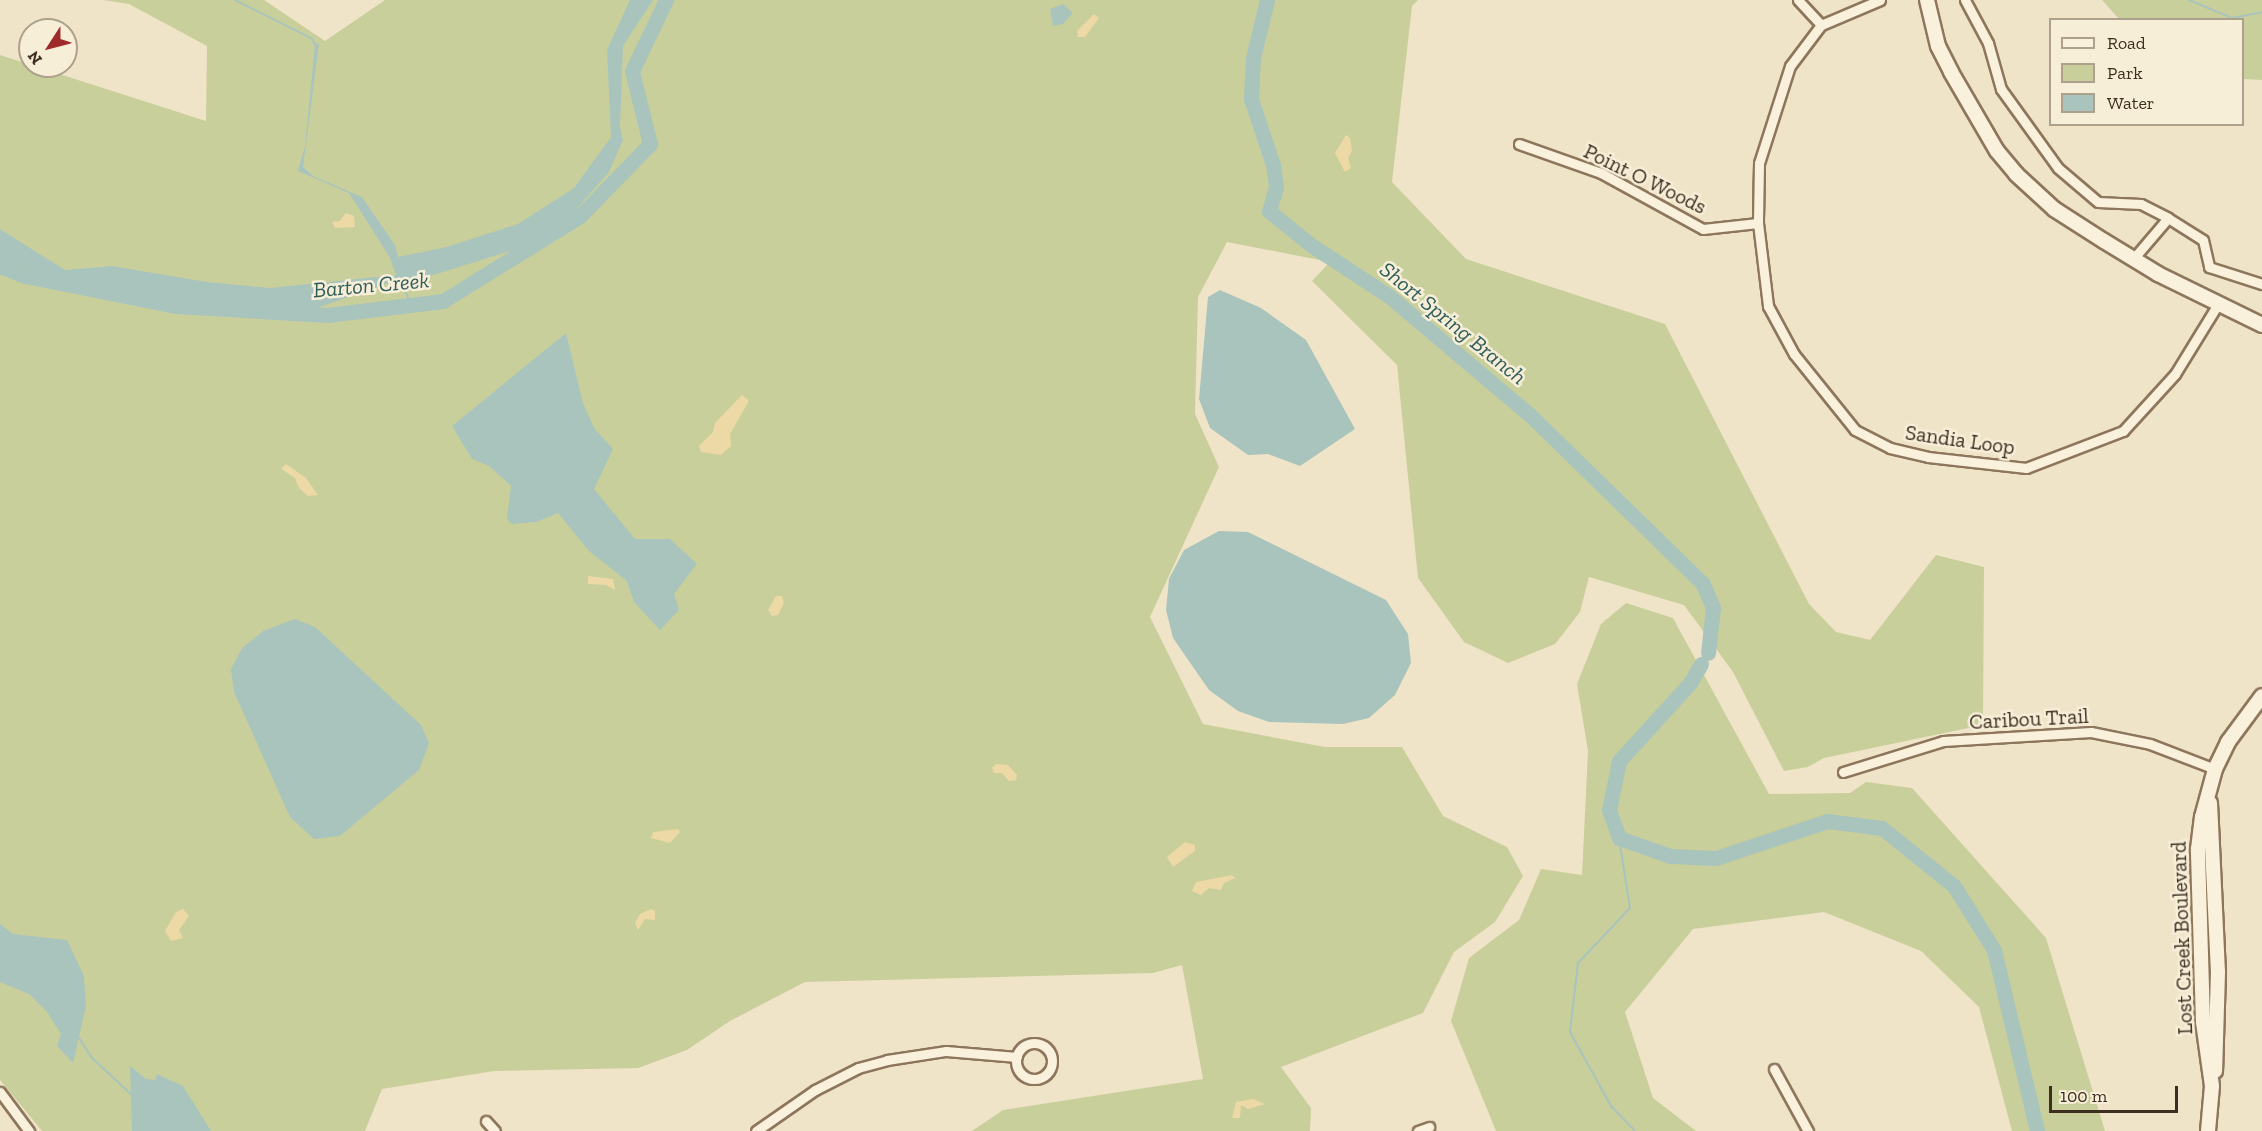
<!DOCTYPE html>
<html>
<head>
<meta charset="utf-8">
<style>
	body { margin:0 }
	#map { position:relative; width:2262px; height:1131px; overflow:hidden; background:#f0e4c8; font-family:"Zilla Slab",serif }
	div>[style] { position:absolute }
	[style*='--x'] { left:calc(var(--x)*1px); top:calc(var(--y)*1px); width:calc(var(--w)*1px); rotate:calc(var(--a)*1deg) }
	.green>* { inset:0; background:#c9cf9b }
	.sand>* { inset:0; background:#ecd9a5 }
	.water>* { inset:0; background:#a9c4bc }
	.stream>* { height:2px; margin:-1px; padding:0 1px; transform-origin:1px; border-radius:1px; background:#a9c4bc }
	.river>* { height:15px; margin:-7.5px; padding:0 7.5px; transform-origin:7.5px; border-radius:7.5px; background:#a9c4bc }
	.roads { filter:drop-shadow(2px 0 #8d765c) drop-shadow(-2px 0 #8d765c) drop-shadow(0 2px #8d765c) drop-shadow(0 -2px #8d765c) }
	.street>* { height:9px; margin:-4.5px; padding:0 4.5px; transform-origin:4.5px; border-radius:4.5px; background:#faf1dc }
	.street>.ring { margin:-4.5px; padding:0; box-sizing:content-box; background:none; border:9px solid #faf1dc; border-radius:50% }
	.secondary>* { height:14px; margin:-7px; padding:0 7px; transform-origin:7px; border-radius:7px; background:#faf1dc }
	span { translate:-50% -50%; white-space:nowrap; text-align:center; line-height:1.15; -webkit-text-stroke:5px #f7eed8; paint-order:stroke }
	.street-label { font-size:21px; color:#3d2e20 }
	.water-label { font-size:22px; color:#2f5d5a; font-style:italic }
	.legend { position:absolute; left:2049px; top:18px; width:195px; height:108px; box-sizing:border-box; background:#f7eed8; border:2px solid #ada18e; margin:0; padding:8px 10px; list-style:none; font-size:18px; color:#3d2e20 }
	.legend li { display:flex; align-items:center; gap:12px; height:30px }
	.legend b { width:30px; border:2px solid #ada18e }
	.north { position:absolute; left:18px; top:18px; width:60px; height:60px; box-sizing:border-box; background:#f7eed8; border:2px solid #ada18e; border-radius:50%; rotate:234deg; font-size:16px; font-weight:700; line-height:24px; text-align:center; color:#3d2e20 }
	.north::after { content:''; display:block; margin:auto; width:21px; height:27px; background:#9e2a2b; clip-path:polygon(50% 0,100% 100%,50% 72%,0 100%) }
	.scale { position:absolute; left:2049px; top:1086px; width:129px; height:27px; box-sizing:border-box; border:3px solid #3d2e20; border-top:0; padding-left:8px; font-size:18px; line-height:21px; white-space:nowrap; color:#3d2e20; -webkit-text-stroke:4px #f7eed8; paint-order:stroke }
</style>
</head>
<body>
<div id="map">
	<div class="green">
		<i style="clip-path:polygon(103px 0,264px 0,325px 41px,385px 0,1418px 0,1412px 6px,1392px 182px,1466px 259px,1665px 324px,1809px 604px,1836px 632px,1870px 640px,1936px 555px,1984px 567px,1983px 725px,1824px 758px,1808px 767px,1784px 771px,1733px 672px,1684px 605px,1589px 577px,1580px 612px,1555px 644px,1508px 663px,1464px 642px,1418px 578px,1397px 365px,1312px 281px,1330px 262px,1227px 242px,1198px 297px,1195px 414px,1219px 467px,1150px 617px,1203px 724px,1325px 747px,1402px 747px,1443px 816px,1507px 847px,1523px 876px,1495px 922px,1454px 952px,1423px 1013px,1281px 1067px,1311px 1108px,1310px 1131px,972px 1131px,1003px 1110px,1203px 1079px,1182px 965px,1153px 973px,805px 982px,730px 1021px,687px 1050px,638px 1068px,494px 1071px,382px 1089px,365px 1131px,42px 1131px,0 1080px,0 55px,206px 121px,207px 46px,129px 4px)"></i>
		<i style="clip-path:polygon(2102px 0,2262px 0,2262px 80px,2243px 79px,2242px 20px,2119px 19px)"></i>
		<i style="clip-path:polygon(1626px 603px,1673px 618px,1769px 794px,1850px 793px,1866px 782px,1912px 788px,2046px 938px,2105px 1131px,2012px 1131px,1979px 1007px,1921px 951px,1824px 912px,1693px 929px,1625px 1012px,1653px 1098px,1696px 1131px,1496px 1131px,1451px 1021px,1469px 958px,1519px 920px,1541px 869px,1582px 875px,1588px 751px,1577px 684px,1601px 624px)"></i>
	</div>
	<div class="sand">
		<i style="clip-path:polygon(1094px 14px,1099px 18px,1085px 37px,1078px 37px,1077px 31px)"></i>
		<i style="clip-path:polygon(1346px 135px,1350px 138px,1352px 151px,1348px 158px,1351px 168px,1345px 172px,1335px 153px)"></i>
		<i style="clip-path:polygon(346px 213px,354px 216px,355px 227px,335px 228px,332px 222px,340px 221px)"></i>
		<i style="clip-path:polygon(742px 395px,749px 401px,730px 434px,731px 446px,721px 455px,701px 452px,699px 446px,713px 432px,715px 423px)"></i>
		<i style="clip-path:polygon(286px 464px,306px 478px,318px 495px,308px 496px,299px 488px,295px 478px,281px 469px)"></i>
		<i style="clip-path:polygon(588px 576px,613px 579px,615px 590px,606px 585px,588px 584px)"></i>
		<i style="clip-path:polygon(776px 596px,782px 596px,784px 603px,778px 615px,772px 616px,768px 610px)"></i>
		<i style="clip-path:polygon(996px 764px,1008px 765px,1017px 775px,1016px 780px,1009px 781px,1002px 773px,994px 773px,992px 768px)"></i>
		<i style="clip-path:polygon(678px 829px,680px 832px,670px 843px,651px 838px,653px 832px)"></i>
		<i style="clip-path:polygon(1185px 842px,1195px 845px,1195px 851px,1173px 867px,1167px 857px)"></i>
		<i style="clip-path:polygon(1232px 875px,1235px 878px,1224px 883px,1221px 890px,1209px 888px,1201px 895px,1192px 891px,1196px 882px)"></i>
		<i style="clip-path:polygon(183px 909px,189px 916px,179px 930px,183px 938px,171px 941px,165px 931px,176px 912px)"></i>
		<i style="clip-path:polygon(651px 909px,655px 911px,655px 920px,645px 919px,638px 930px,635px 923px,640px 914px)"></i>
		<i style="clip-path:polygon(1253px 1099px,1265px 1104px,1248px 1109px,1241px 1105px,1240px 1118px,1232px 1118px,1236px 1102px)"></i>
	</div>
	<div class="water">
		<i style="clip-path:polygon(630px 0,653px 0,623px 46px,620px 127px,623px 140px,609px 172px,574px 212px,523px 247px,411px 282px,397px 280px,314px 309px,189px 303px,98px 292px,0 260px,0 229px,65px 270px,112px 266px,207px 282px,270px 288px,396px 275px,390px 258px,349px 193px,298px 171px,305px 146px,315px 45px,319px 43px,303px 167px,313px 176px,362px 197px,395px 245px,398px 257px,447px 247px,518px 224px,574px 188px,611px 137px,607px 50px)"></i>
		<i style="clip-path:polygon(1063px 4px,1073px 13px,1063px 24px,1053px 26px,1050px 9px)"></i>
		<i style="clip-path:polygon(1220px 290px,1261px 308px,1306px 340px,1355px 429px,1300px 466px,1268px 454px,1248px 455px,1210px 428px,1199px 399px,1208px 297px)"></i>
		<i style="clip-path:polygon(566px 333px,583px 403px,594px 428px,613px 449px,594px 489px,635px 539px,670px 539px,697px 564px,674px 594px,679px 610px,660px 630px,634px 602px,627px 581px,589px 551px,558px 513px,536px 522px,512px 524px,507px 519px,511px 486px,489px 466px,472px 459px,452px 426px)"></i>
		<i style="clip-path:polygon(1219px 531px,1248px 532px,1386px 600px,1408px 634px,1411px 663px,1395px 695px,1369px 718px,1343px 724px,1269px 722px,1238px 711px,1209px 690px,1173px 638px,1166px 610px,1169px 579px,1184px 550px)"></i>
		<i style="clip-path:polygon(295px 619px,315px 627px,421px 725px,429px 743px,419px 770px,340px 836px,314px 839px,290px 817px,234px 692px,231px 669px,242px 648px,263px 631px)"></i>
		<i style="clip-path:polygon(0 924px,13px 934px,67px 940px,84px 976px,86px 1006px,73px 1063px,57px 1046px,61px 1034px,47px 1012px,29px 994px,0 982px)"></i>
		<i style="clip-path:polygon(130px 1066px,146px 1079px,155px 1080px,157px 1074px,183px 1086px,211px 1131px,132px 1131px)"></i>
	</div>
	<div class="stream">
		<i style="--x:235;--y:0;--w:85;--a:26.6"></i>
		<i style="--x:311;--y:38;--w:9;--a:58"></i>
		<i style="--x:2189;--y:0;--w:47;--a:22.7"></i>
		<i style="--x:2232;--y:18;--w:31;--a:-11"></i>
		<i style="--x:402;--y:279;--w:26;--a:72"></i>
		<i style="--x:1619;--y:838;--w:71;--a:81.1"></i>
		<i style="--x:1630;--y:908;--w:76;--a:133.4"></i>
		<i style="--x:1578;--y:963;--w:69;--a:96.6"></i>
		<i style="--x:1570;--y:1032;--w:85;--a:61"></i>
		<i style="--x:1611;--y:1106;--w:35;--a:46"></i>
		<i style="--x:79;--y:1038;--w:24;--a:57"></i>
		<i style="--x:92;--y:1058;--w:54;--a:42.8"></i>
	</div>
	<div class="river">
		<i style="--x:1267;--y:0;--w:60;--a:103.6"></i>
		<i style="--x:1253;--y:58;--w:41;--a:92.8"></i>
		<i style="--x:1251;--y:99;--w:70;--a:71.6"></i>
		<i style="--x:1273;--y:165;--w:22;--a:82"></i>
		<i style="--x:1276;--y:187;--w:25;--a:106"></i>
		<i style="--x:1269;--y:211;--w:54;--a:39"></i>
		<i style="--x:1311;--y:245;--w:93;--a:33.2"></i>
		<i style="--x:1389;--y:296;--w:187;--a:40.2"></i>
		<i style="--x:1532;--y:417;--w:239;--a:44.3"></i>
		<i style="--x:1703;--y:584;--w:26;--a:67"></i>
		<i style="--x:1713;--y:608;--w:45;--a:96.3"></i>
		<i style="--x:0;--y:266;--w:27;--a:22"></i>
		<i style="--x:25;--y:276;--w:153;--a:11.3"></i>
		<i style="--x:175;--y:306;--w:152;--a:3.4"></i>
		<i style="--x:327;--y:315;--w:117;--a:-6.9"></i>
		<i style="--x:443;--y:301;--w:161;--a:-31.8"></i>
		<i style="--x:580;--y:216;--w:100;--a:-45.8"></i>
		<i style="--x:650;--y:144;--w:75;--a:-103.9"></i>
		<i style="--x:632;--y:71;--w:79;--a:-64.4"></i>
		<i style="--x:1701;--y:664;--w:22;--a:120"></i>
		<i style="--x:1690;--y:683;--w:105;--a:132.3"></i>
		<i style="--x:1619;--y:761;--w:50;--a:101.5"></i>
		<i style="--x:1609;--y:810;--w:30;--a:70"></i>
		<i style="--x:1619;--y:838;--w:54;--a:19.4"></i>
		<i style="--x:1670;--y:856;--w:46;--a:2.5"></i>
		<i style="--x:1716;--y:858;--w:117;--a:-18.4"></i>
		<i style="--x:1827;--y:821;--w:55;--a:7.3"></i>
		<i style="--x:1882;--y:828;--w:92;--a:38.9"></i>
		<i style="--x:1954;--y:886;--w:75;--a:58"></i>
		<i style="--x:1994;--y:950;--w:186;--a:76.6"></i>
	</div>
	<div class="roads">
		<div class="street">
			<i style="--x:1798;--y:0;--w:34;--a:47"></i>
			<i style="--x:1880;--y:0;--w:64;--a:157"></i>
			<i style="--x:1821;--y:25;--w:51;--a:127.1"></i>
			<i style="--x:1790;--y:66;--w:102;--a:107.7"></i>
			<i style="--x:1759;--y:163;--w:60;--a:91"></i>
			<i style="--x:1758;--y:223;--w:84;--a:83.1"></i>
			<i style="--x:1768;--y:306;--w:55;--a:61.6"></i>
			<i style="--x:1794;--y:354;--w:97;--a:51.2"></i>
			<i style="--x:1855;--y:430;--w:39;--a:27"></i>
			<i style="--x:1890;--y:448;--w:39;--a:13"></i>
			<i style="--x:1928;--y:457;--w:99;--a:6.4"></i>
			<i style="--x:2026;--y:468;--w:104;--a:-20.9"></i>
			<i style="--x:2123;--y:431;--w:77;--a:-47.6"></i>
			<i style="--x:2175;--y:374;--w:82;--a:-58.4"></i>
			<i style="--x:1965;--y:0;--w:49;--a:61.9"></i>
			<i style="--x:1988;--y:43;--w:48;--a:74.2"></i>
			<i style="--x:2001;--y:89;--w:97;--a:54.2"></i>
			<i style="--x:2058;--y:168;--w:52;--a:40.4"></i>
			<i style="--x:2098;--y:202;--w:43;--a:2.7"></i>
			<i style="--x:2141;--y:204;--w:30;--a:27"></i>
			<i style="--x:2168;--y:218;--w:54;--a:130.5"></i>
			<i style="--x:1519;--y:144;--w:87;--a:19.5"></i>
			<i style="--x:1601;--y:173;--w:116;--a:28.8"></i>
			<i style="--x:1703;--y:229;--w:55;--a:-6.2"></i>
			<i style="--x:2168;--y:218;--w:41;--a:32.2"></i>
			<i style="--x:2203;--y:240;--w:28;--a:77"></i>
			<i style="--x:2209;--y:267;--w:56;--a:17.8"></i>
			<i style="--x:1843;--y:772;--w:105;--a:-17.2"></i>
			<i style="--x:1943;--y:741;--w:148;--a:-3.5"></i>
			<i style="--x:2091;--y:732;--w:60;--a:11.5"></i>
			<i style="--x:2150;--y:744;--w:70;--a:21"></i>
			<i class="ring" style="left:1016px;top:1043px;width:27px;height:27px"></i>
			<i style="--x:1774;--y:1069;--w:71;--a:61.3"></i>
			<i style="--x:0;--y:1092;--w:49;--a:53.4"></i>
			<i style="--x:486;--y:1121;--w:13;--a:48"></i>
			<i style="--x:756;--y:1131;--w:72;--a:-34.8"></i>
			<i style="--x:815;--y:1090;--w:48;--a:-27.1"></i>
			<i style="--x:858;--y:1068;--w:30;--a:-15"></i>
			<i style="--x:887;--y:1060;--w:60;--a:-8.7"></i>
			<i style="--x:946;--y:1051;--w:71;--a:4.8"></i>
			<i style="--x:1418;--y:1131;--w:12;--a:-20"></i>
		</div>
		<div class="secondary">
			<i style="--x:1927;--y:0;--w:47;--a:76.6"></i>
			<i style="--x:1938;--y:46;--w:29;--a:63"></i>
			<i style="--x:1951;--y:72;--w:91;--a:59.8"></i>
			<i style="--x:1997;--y:151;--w:30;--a:50"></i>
			<i style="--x:2016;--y:174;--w:52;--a:42.6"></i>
			<i style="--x:2054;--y:209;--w:59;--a:32.6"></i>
			<i style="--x:2104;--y:241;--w:63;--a:31.4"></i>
			<i style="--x:2158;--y:274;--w:116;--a:26.1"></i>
			<i style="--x:2210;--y:803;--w:169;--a:87.3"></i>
			<i style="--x:2218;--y:972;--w:99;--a:91.7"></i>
			<i style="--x:2208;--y:1131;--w:45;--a:-84.9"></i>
			<i style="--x:2212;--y:1086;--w:65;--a:-98"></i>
			<i style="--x:2203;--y:1022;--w:173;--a:-91.7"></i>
			<i style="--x:2198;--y:849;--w:32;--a:-83"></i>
			<i style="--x:2202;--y:817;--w:50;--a:-74.8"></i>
			<i style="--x:2215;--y:769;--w:30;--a:-64"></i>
			<i style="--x:2228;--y:742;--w:57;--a:-53.5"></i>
		</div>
	</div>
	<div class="street-label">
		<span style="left:1645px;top:179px;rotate:26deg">Point O Woods</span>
		<span style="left:1960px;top:440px;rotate:8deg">Sandia Loop</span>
		<span style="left:2029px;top:719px;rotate:-3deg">Caribou Trail</span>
		<span style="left:2182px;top:938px;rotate:-92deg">Lost Creek Boulevard</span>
	</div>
	<div class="water-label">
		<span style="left:371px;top:285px;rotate:-5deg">Barton Creek</span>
		<span style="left:1453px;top:323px;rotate:39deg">Short Spring Branch</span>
	</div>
	<ul class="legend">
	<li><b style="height:8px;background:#faf1dc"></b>Road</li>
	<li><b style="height:16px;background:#c9cf9b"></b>Park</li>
	<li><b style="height:16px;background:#a9c4bc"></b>Water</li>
	</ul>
	<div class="north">N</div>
	<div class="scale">100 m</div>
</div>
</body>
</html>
